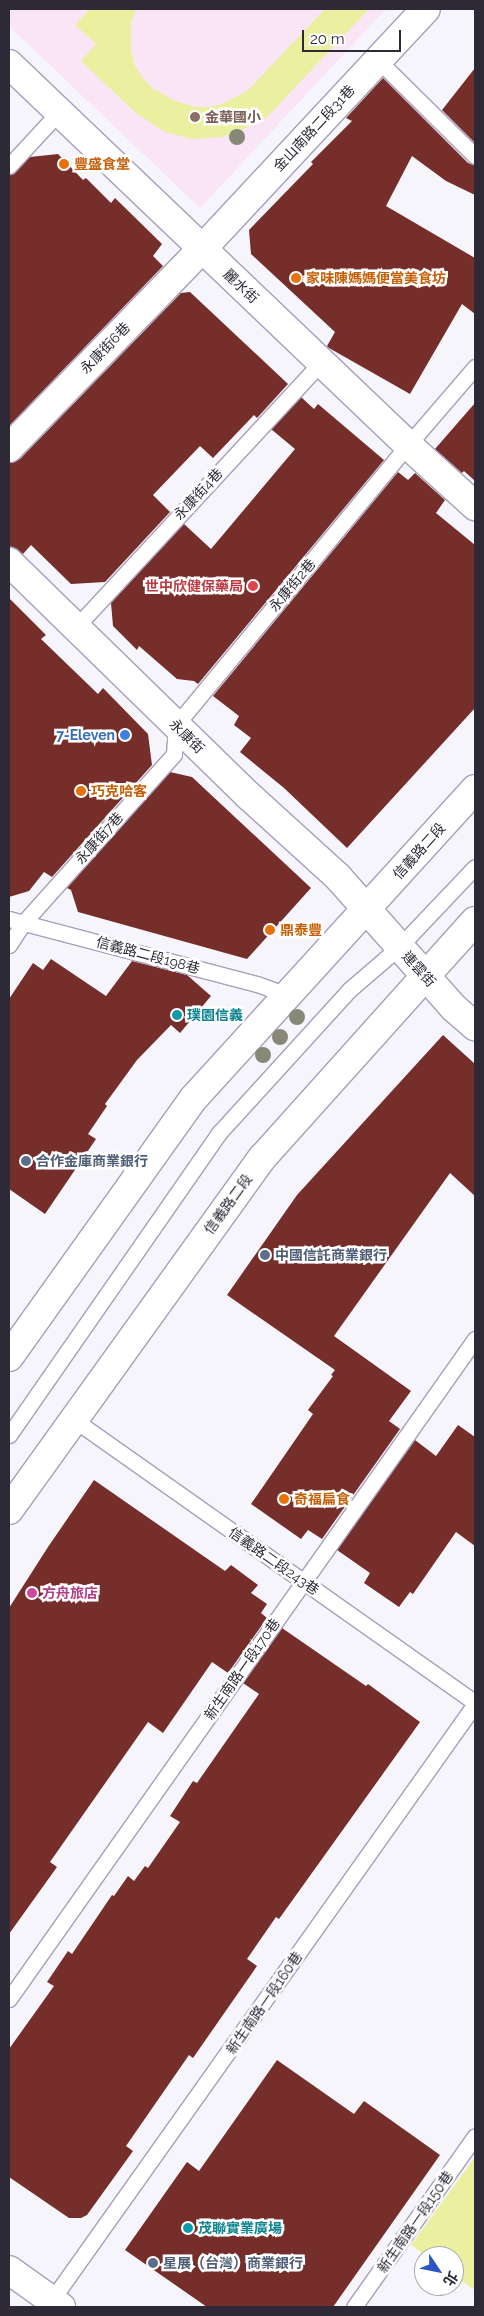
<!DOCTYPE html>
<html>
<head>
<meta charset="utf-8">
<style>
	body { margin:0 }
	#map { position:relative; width:484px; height:2316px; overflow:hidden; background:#f6f5fb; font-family:Raleway,"Noto Sans TC",sans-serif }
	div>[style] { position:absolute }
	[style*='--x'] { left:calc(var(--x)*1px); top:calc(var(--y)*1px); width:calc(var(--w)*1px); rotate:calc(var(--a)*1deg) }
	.education>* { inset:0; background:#f9e5f5 }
	.green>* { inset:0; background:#ebf0a1 }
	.building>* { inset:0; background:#762e2b }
	.roads { filter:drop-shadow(1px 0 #a89fbe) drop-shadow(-1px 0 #a89fbe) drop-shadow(0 1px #a89fbe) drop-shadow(0 -1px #a89fbe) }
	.lane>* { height:15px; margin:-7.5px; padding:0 7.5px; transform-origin:7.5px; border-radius:7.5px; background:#fff }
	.street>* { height:28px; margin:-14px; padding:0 14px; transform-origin:14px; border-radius:14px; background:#fff }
	.secondary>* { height:28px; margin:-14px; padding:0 14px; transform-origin:14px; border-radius:14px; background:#fff }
	.trees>* { width:16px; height:16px; margin:-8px; border-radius:50%; background:#878877 }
	.dots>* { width:14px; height:14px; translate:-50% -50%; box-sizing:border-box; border:2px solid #fff; border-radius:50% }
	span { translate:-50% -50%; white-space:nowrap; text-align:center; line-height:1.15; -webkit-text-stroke:5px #fff; paint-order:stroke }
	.education-label { font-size:14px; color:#785e54; font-weight:700 }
	.left { translate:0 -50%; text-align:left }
	.street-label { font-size:14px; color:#2d2936 }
	.food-label { font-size:14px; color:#c56008; font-weight:700 }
	.health-label { font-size:14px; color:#be3a42; font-weight:700 }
	.right { translate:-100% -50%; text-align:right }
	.shop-label { font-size:14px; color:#366cbe; font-weight:700 }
	.culture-label { font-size:14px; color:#0d838f; font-weight:700 }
	.service-label { font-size:14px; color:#4e5e75; font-weight:700 }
	.hotel-label { font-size:14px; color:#b23c85; font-weight:700 }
	.frame { position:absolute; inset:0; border:10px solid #2d2936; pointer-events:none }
	.north { position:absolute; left:414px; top:2246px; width:50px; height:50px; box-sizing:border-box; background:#fff; border:1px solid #aba9af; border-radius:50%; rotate:124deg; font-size:14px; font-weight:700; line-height:20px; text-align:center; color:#2d2936 }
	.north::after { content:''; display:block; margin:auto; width:18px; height:22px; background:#2b56c5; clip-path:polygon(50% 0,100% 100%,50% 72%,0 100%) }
	.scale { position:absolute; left:302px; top:30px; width:99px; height:22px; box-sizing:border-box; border:2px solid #2d2936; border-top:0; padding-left:6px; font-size:15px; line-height:18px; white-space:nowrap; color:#2d2936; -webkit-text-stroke:4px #fff; paint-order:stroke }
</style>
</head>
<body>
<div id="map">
	<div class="education">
		<i style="clip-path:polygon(9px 9px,386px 9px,200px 208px,9px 26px)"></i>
	</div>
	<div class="green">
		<i style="clip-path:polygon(90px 9px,136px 9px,131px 23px,131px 51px,135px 66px,142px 77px,152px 88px,175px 101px,196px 107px,207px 107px,220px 105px,247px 91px,325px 9px,369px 9px,267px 117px,238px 132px,222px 137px,192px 139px,165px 132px,152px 124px,135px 112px,81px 61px,96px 44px,75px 25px)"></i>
		<i style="clip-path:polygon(475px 2157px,475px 2290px,454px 2276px,454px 2256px,426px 2256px,411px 2245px)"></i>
	</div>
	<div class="building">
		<i style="clip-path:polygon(475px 68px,475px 143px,442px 110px)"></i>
		<i style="clip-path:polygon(383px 78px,468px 163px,475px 165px,475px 195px,446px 181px,412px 156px,386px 206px,475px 258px,475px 314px,462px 304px,410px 394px,329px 348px,327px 346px,335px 332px,251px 254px,249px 230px,313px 164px,311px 162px,352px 121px,346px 118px)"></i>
		<i style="clip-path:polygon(58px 154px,83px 180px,86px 178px,111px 203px,115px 198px,162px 244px,153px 256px,163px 266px,9px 426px,9px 175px,16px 172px,30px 157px)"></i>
		<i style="clip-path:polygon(190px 292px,288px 384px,257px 418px,254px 415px,213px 458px,200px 446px,153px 495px,170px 512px,105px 582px,71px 584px,31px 545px,23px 554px,13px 547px,9px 547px,9px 463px,20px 459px,181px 293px)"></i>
		<i style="clip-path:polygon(301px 397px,314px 409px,318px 404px,384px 460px,198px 684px,194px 681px,177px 679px,139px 646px,137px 650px,113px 626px,111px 603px,184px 524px,211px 549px,295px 449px,271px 429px)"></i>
		<i style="clip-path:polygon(475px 403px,475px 481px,464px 471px,462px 473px,435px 449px)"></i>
		<i style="clip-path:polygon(398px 472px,408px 480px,415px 473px,445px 500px,436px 513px,475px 545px,475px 708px,347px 848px,284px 788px,240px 752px,251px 738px,234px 725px,239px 716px,213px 696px)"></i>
		<i style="clip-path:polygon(9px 598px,46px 635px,41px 639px,98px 694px,103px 688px,148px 734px,152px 765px,52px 877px,44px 872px,29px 891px,9px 897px)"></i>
		<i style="clip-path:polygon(170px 772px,192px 777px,311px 888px,247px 959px,78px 912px,71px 890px,67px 888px)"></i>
		<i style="clip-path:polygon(51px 959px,106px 996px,132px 961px,187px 975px,211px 996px,180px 1033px,171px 1025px,137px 1060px,105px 1104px,107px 1106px,88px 1134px,96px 1139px,45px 1214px,9px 1189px,9px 999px,33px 963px,43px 970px)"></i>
		<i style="clip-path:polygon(443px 1035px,475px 1064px,475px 1196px,450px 1173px,334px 1336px,411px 1391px,389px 1421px,400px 1429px,322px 1539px,308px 1530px,301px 1539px,251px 1504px,313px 1414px,308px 1410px,333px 1376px,331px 1375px,335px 1370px,227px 1295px,297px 1195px)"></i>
		<i style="clip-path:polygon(458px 1425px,475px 1437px,475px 1546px,456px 1532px,413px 1594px,410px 1592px,399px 1607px,364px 1583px,370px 1573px,337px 1550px,415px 1440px,436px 1456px)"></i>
		<i style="clip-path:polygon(94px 1480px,225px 1571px,231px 1565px,258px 1585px,251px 1593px,267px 1604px,261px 1613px,267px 1618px,228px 1673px,212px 1662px,163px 1733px,148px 1722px,50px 1862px,57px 1867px,9px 1934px,9px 1608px,48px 1547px)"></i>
		<i style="clip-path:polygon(282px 1628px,366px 1686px,368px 1684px,420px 1722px,279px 1919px,276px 1917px,247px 1959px,257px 1966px,193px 2058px,189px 2055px,126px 2146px,133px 2151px,87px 2215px,81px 2218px,69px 2218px,9px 2177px,9px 2049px,54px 1986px,47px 1982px,68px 1951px,72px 1954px,112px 1895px,114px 1896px,128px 1876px,134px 1881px,145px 1866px,148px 1868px,180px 1822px,170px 1816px,193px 1781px,197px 1783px,259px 1694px,243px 1683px)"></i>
		<i style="clip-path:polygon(277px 2060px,354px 2114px,364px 2101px,440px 2155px,333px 2307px,207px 2307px,125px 2250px,187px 2162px,199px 2171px)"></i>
	</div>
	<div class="roads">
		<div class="lane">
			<i style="--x:377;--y:59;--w:138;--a:44.7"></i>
			<i style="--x:9;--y:166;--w:74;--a:-47.2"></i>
			<i style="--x:76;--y:627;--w:361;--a:-47.2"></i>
			<i style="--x:9;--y:919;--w:256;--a:14.7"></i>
			<i style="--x:257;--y:984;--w:32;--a:20"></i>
			<i style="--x:9;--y:945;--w:27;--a:-57"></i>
			<i style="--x:24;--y:922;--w:225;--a:-48.2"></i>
			<i style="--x:174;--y:754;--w:29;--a:-86"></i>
			<i style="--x:176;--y:725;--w:364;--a:-50.4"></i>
			<i style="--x:408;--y:445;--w:103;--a:-49.3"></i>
			<i style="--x:73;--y:1419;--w:492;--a:35.2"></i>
			<i style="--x:9;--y:1435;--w:368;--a:-55.2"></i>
			<i style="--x:219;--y:1133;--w:193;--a:-47.7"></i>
			<i style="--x:349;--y:990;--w:66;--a:-40.7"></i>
			<i style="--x:399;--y:947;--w:110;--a:-46.5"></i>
			<i style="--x:9;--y:1999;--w:808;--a:-54.78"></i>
			<i style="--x:51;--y:2301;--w:732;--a:-54.62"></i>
			<i style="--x:354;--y:2307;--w:209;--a:-54.7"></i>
		</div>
		<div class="street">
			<i style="--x:9;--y:64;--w:552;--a:43.68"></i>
			<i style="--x:408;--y:445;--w:91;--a:42.3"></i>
			<i style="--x:9;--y:448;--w:277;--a:-45.9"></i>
			<i style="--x:202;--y:249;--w:328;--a:-47"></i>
			<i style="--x:9;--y:562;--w:335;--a:44.3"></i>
			<i style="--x:249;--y:796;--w:120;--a:42.3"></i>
			<i style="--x:338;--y:877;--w:175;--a:48.5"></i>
			<i style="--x:454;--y:1008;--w:28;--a:41"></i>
		</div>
		<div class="secondary">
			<i style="--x:9;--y:1357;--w:317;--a:-54.5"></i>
			<i style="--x:193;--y:1099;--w:419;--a:-47.7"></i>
			<i style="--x:9;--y:1510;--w:435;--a:-54.3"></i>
			<i style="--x:263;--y:1157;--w:317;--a:-48.1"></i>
			<i style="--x:9;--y:2270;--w:64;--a:35.4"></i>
		</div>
	</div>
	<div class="trees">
		<i style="left:237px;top:137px"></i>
		<i style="left:297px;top:1017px"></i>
		<i style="left:280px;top:1037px"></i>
		<i style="left:263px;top:1055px"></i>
	</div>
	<div class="dots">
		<i style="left:195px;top:117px;background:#8d6e63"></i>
		<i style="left:64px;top:164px;background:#e8710a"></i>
		<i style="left:296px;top:278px;background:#e8710a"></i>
		<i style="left:253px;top:586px;background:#e0444e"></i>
		<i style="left:125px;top:735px;background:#3f7fe0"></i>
		<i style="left:81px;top:791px;background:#e8710a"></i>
		<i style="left:270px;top:930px;background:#e8710a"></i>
		<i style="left:177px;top:1015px;background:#0f9aa8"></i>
		<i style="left:26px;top:1161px;background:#5c6f8a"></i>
		<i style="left:265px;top:1255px;background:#5c6f8a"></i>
		<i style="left:284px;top:1499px;background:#e8710a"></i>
		<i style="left:32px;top:1593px;background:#d1479c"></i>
		<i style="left:188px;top:2228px;background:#0f9aa8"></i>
		<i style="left:153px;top:2263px;background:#5c6f8a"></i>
	</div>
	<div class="education-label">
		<span class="left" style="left:205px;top:117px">金華國小</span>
	</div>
	<div class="street-label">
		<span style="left:314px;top:128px;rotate:-47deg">金山南路二段31巷</span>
		<span style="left:241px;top:286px;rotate:43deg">麗水街</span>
		<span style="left:105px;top:348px;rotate:-46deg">永康街6巷</span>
		<span style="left:198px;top:494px;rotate:-47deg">永康街4巷</span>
		<span style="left:292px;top:585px;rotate:-50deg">永康街2巷</span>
		<span style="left:187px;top:736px;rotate:44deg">永康街</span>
		<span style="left:99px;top:838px;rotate:-48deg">永康街7巷</span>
		<span style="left:419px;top:851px;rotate:-48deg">信義路二段</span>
		<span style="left:148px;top:955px;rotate:15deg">信義路二段198巷</span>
		<span style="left:419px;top:969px;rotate:48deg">連雲街</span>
		<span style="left:228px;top:1204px;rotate:-54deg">信義路二段</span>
		<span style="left:274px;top:1561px;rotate:35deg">信義路二段243巷</span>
		<span style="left:242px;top:1669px;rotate:-55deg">新生南路一段170巷</span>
		<span style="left:264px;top:2003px;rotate:-55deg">新生南路一段160巷</span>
		<span style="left:415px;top:2222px;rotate:-55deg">新生南路一段150巷</span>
	</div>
	<div class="food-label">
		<span class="left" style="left:74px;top:164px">豐盛食堂</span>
		<span class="left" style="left:306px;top:278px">家味陳媽媽便當美食坊</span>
		<span class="left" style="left:91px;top:791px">巧克哈客</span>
		<span class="left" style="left:280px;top:930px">鼎泰豐</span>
		<span class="left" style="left:294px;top:1499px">奇福扁食</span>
	</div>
	<div class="health-label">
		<span class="right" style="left:243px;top:586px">世中欣健保藥局</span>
	</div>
	<div class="shop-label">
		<span class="right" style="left:115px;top:735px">7-Eleven</span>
	</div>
	<div class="culture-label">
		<span class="left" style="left:187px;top:1015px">璞園信義</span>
		<span class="left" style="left:198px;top:2228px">茂聯實業廣場</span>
	</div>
	<div class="service-label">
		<span class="left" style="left:36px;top:1161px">合作金庫商業銀行</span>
		<span class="left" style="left:275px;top:1255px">中國信託商業銀行</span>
		<span class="left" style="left:163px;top:2263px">星展（台灣）商業銀行</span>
	</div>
	<div class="hotel-label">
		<span class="left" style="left:42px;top:1593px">方舟旅店</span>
	</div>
	<div class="frame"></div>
	<div class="north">北</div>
	<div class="scale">20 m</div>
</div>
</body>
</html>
